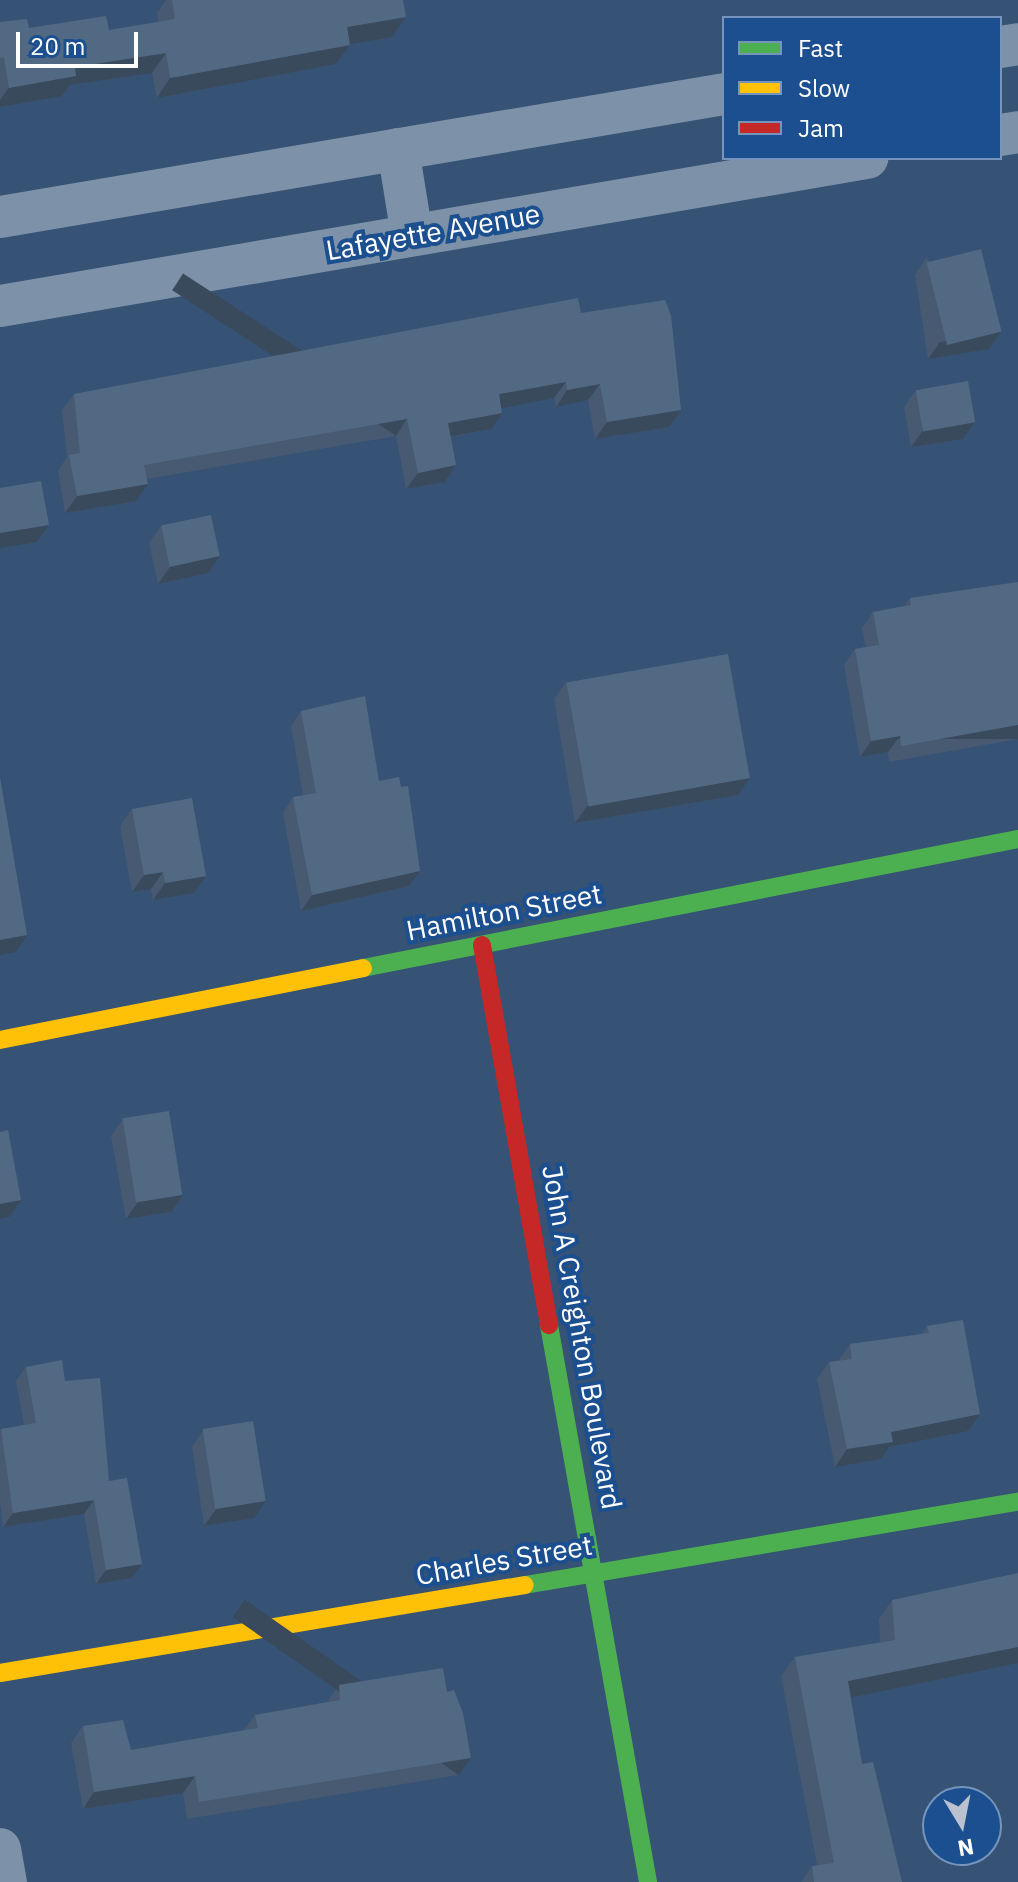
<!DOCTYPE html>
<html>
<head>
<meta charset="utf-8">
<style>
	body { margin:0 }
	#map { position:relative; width:1018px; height:1882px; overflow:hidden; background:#365274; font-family:"IBM Plex Sans",sans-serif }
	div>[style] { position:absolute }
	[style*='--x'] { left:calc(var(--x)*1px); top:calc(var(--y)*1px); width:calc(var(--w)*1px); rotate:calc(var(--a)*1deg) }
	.street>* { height:42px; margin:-21px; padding:0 21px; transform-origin:21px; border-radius:21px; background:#7d92a8 }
	.fast>* { height:18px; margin:-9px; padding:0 9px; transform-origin:9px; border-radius:9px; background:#4caf50 }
	.slow>* { height:18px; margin:-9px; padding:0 9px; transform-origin:9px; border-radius:9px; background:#ffc107 }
	.jam>* { height:18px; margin:-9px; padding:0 9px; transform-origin:9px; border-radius:9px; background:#c62828 }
	.wall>* { inset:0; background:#475a72 }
	.shaded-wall>* { inset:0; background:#394a5c; transform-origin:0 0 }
	.building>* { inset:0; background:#526984; transform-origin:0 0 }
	span { translate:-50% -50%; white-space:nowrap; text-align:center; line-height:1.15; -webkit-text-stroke:8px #1b4f8f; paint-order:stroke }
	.street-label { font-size:28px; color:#fff }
	.legend { position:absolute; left:722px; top:16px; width:280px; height:144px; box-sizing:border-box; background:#1b4f8f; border:2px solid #7695bc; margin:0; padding:10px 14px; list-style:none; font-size:24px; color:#fff }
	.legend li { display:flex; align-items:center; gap:16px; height:40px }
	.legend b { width:40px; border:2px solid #7695bc }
	.north { position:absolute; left:922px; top:1786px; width:80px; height:80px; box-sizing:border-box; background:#1b4f8f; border:2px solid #7695bc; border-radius:50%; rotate:170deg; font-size:22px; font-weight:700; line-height:32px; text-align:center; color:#fff }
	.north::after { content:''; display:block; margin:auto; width:28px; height:36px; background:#b9c2ce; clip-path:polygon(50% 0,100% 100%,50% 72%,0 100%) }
	.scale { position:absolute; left:16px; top:32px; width:122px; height:36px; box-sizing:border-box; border:4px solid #fff; border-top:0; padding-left:10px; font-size:24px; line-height:28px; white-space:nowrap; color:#fff; -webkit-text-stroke:6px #1b4f8f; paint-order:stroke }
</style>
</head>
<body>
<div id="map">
	<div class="street">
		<i style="--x:1000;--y:47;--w:18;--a:-9"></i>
		<i style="--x:1000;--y:135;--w:18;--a:-9"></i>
		<i style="--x:398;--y:149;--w:87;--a:80.8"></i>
		<i style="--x:0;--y:217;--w:734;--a:-9.64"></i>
		<i style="--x:0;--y:306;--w:880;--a:-9.69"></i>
		<i style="--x:0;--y:1849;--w:34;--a:80"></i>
	</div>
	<div class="fast">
		<i style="--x:363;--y:968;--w:668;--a:-11.14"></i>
		<i style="--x:549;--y:1325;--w:566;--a:79.92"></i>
		<i style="--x:525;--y:1585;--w:500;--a:-9.6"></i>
	</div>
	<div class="slow">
		<i style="--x:0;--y:1040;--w:370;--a:-11.2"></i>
		<i style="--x:0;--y:1673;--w:532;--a:-9.52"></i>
	</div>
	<div class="jam">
		<i style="--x:482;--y:945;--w:386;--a:80"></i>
	</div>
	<div class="wall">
		<i style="clip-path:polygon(166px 0,403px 0,392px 37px,350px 44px,336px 64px,157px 98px,152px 73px,70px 85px,62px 96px,0 107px,0 22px,29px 28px,109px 30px,158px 22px,157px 13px)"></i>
		<i style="clip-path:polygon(926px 258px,1001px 332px,989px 349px,928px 359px,915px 275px)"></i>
		<i style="clip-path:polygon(581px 313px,669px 427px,595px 439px,588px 400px,556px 407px,554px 398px,501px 408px,491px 429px,451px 437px,456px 465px,445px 482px,406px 489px,396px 436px,147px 479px,136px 501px,65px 513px,58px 471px,67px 457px,62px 410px,74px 394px)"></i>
		<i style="clip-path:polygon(916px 390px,975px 422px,963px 439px,911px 447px,904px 407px)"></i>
		<i style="clip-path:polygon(161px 526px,208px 573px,158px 584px,149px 543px)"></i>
		<i style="clip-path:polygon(1018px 582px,1018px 739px,889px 762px,888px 752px,860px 757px,844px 665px,855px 649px,866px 647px,862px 628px,873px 612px,904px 606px,910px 598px)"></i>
		<i style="clip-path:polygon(566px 682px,750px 778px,738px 795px,575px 823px,554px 699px)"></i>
		<i style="clip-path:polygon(301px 711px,379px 781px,420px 871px,409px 886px,301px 911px,283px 813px,293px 797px,303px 796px,291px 726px)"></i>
		<i style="clip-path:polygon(132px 809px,206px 876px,194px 893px,153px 900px,151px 889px,132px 892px,120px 826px)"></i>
		<i style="clip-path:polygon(123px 1119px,171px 1212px,126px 1219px,111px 1136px)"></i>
		<i style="clip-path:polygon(927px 1326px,980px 1414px,968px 1431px,889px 1447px,881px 1459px,835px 1467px,817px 1379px,829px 1362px,838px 1361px,850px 1344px,922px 1334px)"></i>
		<i style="clip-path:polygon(26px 1367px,65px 1381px,109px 1481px,142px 1564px,132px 1578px,96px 1584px,84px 1514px,3px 1527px,0 1504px,0 1430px,1px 1429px,24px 1425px,16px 1381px)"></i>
		<i style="clip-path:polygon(203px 1430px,254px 1518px,204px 1526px,192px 1447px)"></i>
		<i style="clip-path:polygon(892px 1600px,1018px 1663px,850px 1697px,862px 1764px,902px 1882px,817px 1865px,781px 1676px,795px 1657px,880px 1642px,879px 1619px)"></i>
		<i style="clip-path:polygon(339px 1685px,459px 1775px,187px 1819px,183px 1793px,83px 1809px,71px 1743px,83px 1726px,131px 1750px,244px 1730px,255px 1715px,327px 1702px)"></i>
		<i style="clip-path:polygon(812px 1866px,814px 1882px,801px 1882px)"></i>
	</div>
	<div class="shaded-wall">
		<i style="clip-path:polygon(406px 17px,392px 37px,333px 47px,347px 27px)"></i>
		<i style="clip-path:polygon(350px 45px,336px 64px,157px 98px,170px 78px)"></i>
		<i style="clip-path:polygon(166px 53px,152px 73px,70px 85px,62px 96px,0 107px,0 100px,9px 88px,75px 67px)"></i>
		<i style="clip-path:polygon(1001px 332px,989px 349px,928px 359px,940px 342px)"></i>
		<i style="clip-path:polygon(566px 382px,554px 398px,487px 411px,499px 394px)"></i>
		<i style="clip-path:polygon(600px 384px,588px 400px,556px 407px,567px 390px)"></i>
		<i style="clip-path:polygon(681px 410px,669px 427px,595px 439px,607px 422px)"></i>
		<i style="clip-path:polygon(502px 413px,491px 429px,437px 439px,448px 423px)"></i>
		<i style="left:407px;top:419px;width:20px;height:267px;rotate:123deg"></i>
		<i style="clip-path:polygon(975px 422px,963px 439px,911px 447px,923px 430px)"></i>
		<i style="clip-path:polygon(456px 465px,445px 482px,406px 489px,418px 473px)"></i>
		<i style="clip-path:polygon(148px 484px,136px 501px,65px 513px,77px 496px)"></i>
		<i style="clip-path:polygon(49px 525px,37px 542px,0 548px,0 533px)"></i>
		<i style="clip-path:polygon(220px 556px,208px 573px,158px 584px,170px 567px)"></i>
		<i style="left:1018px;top:725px;width:14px;height:119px;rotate:90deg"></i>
		<i style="clip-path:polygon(900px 736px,888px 752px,860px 757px,871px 741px)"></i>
		<i style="clip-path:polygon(750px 778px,738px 795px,575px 823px,587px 806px)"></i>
		<i style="clip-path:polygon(420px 871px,409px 886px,301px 911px,312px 895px)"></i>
		<i style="clip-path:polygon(163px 872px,151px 889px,132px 892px,144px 875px)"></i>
		<i style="clip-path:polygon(206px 876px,194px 893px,153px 900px,165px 883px)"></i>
		<i style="clip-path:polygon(27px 935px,16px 952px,0 955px,0 940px)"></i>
		<i style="clip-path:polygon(183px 1195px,171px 1212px,126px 1219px,138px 1202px)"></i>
		<i style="clip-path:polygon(21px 1200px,9px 1217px,0 1219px,0 1204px)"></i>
		<i style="clip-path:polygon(980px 1414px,968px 1431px,889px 1447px,881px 1459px,835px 1467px,847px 1449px,891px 1432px)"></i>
		<i style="clip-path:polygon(94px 1500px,84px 1514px,3px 1527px,13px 1513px)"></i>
		<i style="clip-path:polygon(266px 1501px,254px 1518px,204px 1526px,216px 1509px)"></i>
		<i style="clip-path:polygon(142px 1564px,132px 1578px,96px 1584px,106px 1570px)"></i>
		<i style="clip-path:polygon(1018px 1647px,1018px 1663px,834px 1701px,848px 1681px)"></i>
		<i style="left:471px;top:1758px;width:21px;height:276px;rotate:125deg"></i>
		<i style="clip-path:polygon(195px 1776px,183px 1793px,83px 1809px,94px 1792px)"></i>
	</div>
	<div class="building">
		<i style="clip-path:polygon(172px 0,403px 0,406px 17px,347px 27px,350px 45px,170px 78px,166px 53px,75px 67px,76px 76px,9px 88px,4px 57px,0 58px,0 22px,27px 19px,29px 28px,106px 16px,109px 30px,175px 19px)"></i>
		<i style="left:981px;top:249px;width:85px;height:56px;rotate:76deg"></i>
		<i style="clip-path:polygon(578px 298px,581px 313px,665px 300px,671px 315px,681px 410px,607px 422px,600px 384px,567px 390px,566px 382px,499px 394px,502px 413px,448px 423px,456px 465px,418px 473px,407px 419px,144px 465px,148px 484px,77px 496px,69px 455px,80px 453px,74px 394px)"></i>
		<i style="left:968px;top:381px;width:42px;height:53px;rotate:80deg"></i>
		<i style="clip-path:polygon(41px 481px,49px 525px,0 533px,0 488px)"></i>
		<i style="left:211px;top:515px;width:42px;height:51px;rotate:78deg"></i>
		<i style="clip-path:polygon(1018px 582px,1018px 725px,901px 746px,900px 736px,871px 741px,855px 649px,879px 645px,873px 612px,911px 605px,910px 598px)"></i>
		<i style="left:728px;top:654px;width:126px;height:164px;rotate:80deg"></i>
		<i style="clip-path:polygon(365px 696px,379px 781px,399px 777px,401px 787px,408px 786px,420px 871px,312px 895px,293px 797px,316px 793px,301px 711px)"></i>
		<i style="clip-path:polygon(0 777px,27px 935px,0 940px)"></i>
		<i style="clip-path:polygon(192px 798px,206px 876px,165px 883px,163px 872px,144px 875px,132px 809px)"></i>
		<i style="left:169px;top:1111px;width:85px;height:47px;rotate:81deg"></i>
		<i style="clip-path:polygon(8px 1130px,21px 1200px,0 1204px,0 1132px)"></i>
		<i style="clip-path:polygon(963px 1320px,980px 1414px,891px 1432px,893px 1442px,847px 1449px,829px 1362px,852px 1359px,850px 1344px,929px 1333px,927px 1326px)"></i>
		<i style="clip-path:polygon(62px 1360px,65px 1381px,100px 1378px,109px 1481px,127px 1478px,142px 1564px,106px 1570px,94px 1500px,13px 1513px,1px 1429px,36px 1423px,26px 1367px)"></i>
		<i style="left:253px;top:1421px;width:81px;height:51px;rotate:81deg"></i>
		<i style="clip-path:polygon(1018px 1573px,1018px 1647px,848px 1681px,862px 1764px,873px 1762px,902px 1882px,814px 1882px,812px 1866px,834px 1863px,795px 1657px,895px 1640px,892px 1600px)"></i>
		<i style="clip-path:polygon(443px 1668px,447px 1692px,454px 1690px,463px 1713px,471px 1758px,199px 1802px,195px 1776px,94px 1792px,83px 1726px,123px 1720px,131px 1750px,258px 1728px,255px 1715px,340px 1700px,339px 1685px)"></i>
	</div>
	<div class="street-label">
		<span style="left:433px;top:232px;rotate:-10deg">Lafayette Avenue</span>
		<span style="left:504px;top:912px;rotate:-11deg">Hamilton Street</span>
		<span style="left:582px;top:1337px;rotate:80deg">John A Creighton Boulevard</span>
		<span style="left:504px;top:1560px;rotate:-10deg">Charles Street</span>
	</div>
	<ul class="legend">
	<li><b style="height:10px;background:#4caf50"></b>Fast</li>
	<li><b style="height:10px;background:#ffc107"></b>Slow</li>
	<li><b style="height:10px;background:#c62828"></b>Jam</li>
	</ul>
	<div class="north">N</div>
	<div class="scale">20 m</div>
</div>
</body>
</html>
